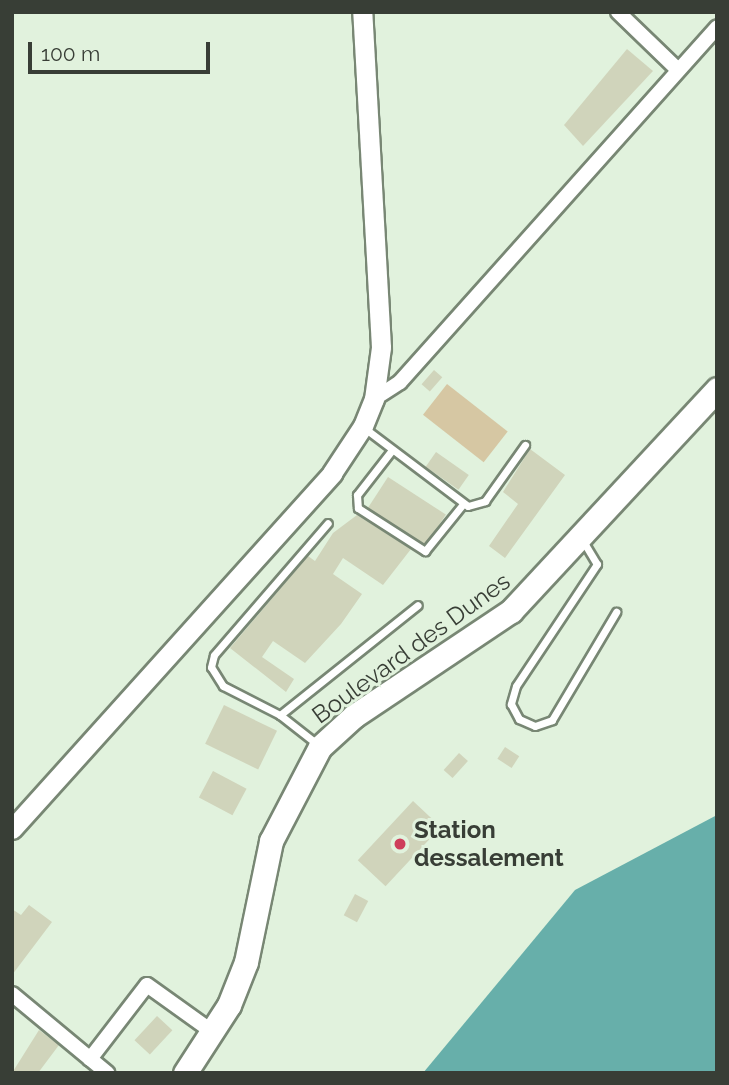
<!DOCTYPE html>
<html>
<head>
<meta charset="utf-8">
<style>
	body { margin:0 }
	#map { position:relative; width:729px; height:1085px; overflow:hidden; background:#e1f2dd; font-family:Raleway,sans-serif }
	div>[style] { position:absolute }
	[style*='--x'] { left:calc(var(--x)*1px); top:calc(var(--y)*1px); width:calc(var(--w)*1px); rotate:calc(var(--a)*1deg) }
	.green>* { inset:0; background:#d6c7a3; transform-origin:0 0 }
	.water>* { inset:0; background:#67afaa }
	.building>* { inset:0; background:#d0d4bb; transform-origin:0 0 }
	.roads { filter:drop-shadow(2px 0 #788774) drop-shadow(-2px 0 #788774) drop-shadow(0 2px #788774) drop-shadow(0 -2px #788774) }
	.lane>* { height:7px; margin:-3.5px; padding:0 3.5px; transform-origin:3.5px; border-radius:3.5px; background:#fff }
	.street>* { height:14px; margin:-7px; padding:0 7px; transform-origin:7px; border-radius:7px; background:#fff }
	.secondary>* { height:19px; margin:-9.5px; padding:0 9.5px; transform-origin:9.5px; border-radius:9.5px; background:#fff }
	.primary>* { height:23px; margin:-11.5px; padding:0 11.5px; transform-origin:11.5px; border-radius:11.5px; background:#fff }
	.dots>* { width:19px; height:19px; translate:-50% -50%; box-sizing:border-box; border:4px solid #e1f2dd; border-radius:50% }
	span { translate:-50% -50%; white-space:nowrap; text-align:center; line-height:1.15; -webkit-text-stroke:6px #e1f2dd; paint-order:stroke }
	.street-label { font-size:24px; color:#383e36 }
	.poi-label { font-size:24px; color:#383e36; font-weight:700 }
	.left { translate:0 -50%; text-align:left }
	.frame { position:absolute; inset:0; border:14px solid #383e36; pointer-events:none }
	.scale { position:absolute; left:28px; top:42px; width:182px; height:32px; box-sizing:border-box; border:4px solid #383e36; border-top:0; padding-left:9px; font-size:21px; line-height:24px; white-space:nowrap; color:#383e36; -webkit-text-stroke:5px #e1f2dd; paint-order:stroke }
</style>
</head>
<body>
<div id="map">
	<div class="green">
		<i style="left:447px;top:384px;width:77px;height:39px;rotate:38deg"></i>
	</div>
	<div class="water">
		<i style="clip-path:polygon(717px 815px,717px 1073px,423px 1073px,575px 890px)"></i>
	</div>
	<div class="building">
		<i style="clip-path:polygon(627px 49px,653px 71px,583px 146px,564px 125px)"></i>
		<i style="left:434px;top:370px;width:11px;height:19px;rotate:41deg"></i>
		<i style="clip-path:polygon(530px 449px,565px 475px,505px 558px,489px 546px,518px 504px,503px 492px)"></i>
		<i style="left:436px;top:452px;width:40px;height:18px;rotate:35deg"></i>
		<i style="left:388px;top:477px;width:69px;height:37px;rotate:33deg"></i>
		<i style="clip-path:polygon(357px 515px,411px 549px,383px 585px,343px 558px,333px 574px,362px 594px,341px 624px,305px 663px,273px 641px,262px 657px,294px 679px,286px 692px,230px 648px,308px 556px,315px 561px,333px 533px)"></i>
		<i style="left:224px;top:705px;width:59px;height:43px;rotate:26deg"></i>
		<i style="left:505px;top:747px;width:17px;height:14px;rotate:33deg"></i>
		<i style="left:459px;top:753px;width:12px;height:23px;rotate:42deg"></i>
		<i style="left:213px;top:771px;width:38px;height:30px;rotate:28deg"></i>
		<i style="left:413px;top:801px;width:38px;height:81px;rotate:43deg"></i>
		<i style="left:355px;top:894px;width:15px;height:24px;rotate:28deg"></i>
		<i style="clip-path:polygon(29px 905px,52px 922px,12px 975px,12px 909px,21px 915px)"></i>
		<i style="left:157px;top:1016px;width:21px;height:33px;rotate:43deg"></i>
		<i style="clip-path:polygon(39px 1030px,59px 1045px,38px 1073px,12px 1073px)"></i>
	</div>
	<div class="roads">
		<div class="lane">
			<i style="--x:363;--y:427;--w:131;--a:37"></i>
			<i style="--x:468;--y:506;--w:18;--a:-16"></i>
			<i style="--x:485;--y:501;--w:69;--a:-54.5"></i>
			<i style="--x:392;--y:450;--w:57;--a:127.9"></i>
			<i style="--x:357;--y:495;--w:13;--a:86"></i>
			<i style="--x:358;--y:508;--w:80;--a:32.7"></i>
			<i style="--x:425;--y:551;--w:60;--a:-51"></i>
			<i style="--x:583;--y:541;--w:27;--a:59"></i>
			<i style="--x:597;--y:564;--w:146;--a:123.6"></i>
			<i style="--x:516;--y:686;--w:19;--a:106"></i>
			<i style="--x:511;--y:704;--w:17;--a:62"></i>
			<i style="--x:519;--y:719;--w:17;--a:24"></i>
			<i style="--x:535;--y:726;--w:18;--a:-19"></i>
			<i style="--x:552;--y:720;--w:126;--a:-59.3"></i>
			<i style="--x:280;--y:715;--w:176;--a:-38.6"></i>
			<i style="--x:317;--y:744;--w:47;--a:-141.9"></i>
			<i style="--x:280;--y:715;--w:64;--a:-153"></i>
			<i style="--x:223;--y:686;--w:22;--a:-122"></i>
			<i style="--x:211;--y:667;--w:12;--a:-76"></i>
			<i style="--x:214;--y:655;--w:174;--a:-49.2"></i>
		</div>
		<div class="street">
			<i style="--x:618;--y:12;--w:83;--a:44"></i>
			<i style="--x:374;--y:399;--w:31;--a:-33"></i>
			<i style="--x:400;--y:382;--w:476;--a:-48.2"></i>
			<i style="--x:12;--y:994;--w:124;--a:39.7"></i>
			<i style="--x:90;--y:1059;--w:93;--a:-52.4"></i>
			<i style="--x:147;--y:985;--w:82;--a:35.6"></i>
		</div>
		<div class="secondary">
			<i style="--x:12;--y:829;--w:479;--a:-48"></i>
			<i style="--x:332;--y:473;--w:56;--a:-56.6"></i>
			<i style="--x:363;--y:426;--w:29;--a:-68"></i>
			<i style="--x:374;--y:399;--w:52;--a:-82.3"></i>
			<i style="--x:381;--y:347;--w:336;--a:-93.2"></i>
		</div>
		<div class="primary">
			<i style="--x:185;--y:1073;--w:81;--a:-57.1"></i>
			<i style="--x:229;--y:1005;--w:46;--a:-68.4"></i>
			<i style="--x:246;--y:962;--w:124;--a:-78.3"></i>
			<i style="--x:271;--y:841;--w:106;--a:-62.5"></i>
			<i style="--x:320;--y:747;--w:46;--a:-42.4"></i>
			<i style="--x:354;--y:716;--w:189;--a:-33.8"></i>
			<i style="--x:511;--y:611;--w:303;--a:-47.1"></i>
		</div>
	</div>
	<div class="dots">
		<i style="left:400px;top:844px;background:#ce3e5b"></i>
	</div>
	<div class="street-label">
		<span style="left:411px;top:648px;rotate:-36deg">Boulevard des Dunes</span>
	</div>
	<div class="poi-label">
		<span class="left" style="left:414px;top:844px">Station<br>dessalement</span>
	</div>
	<div class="frame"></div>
	<div class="scale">100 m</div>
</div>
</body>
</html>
